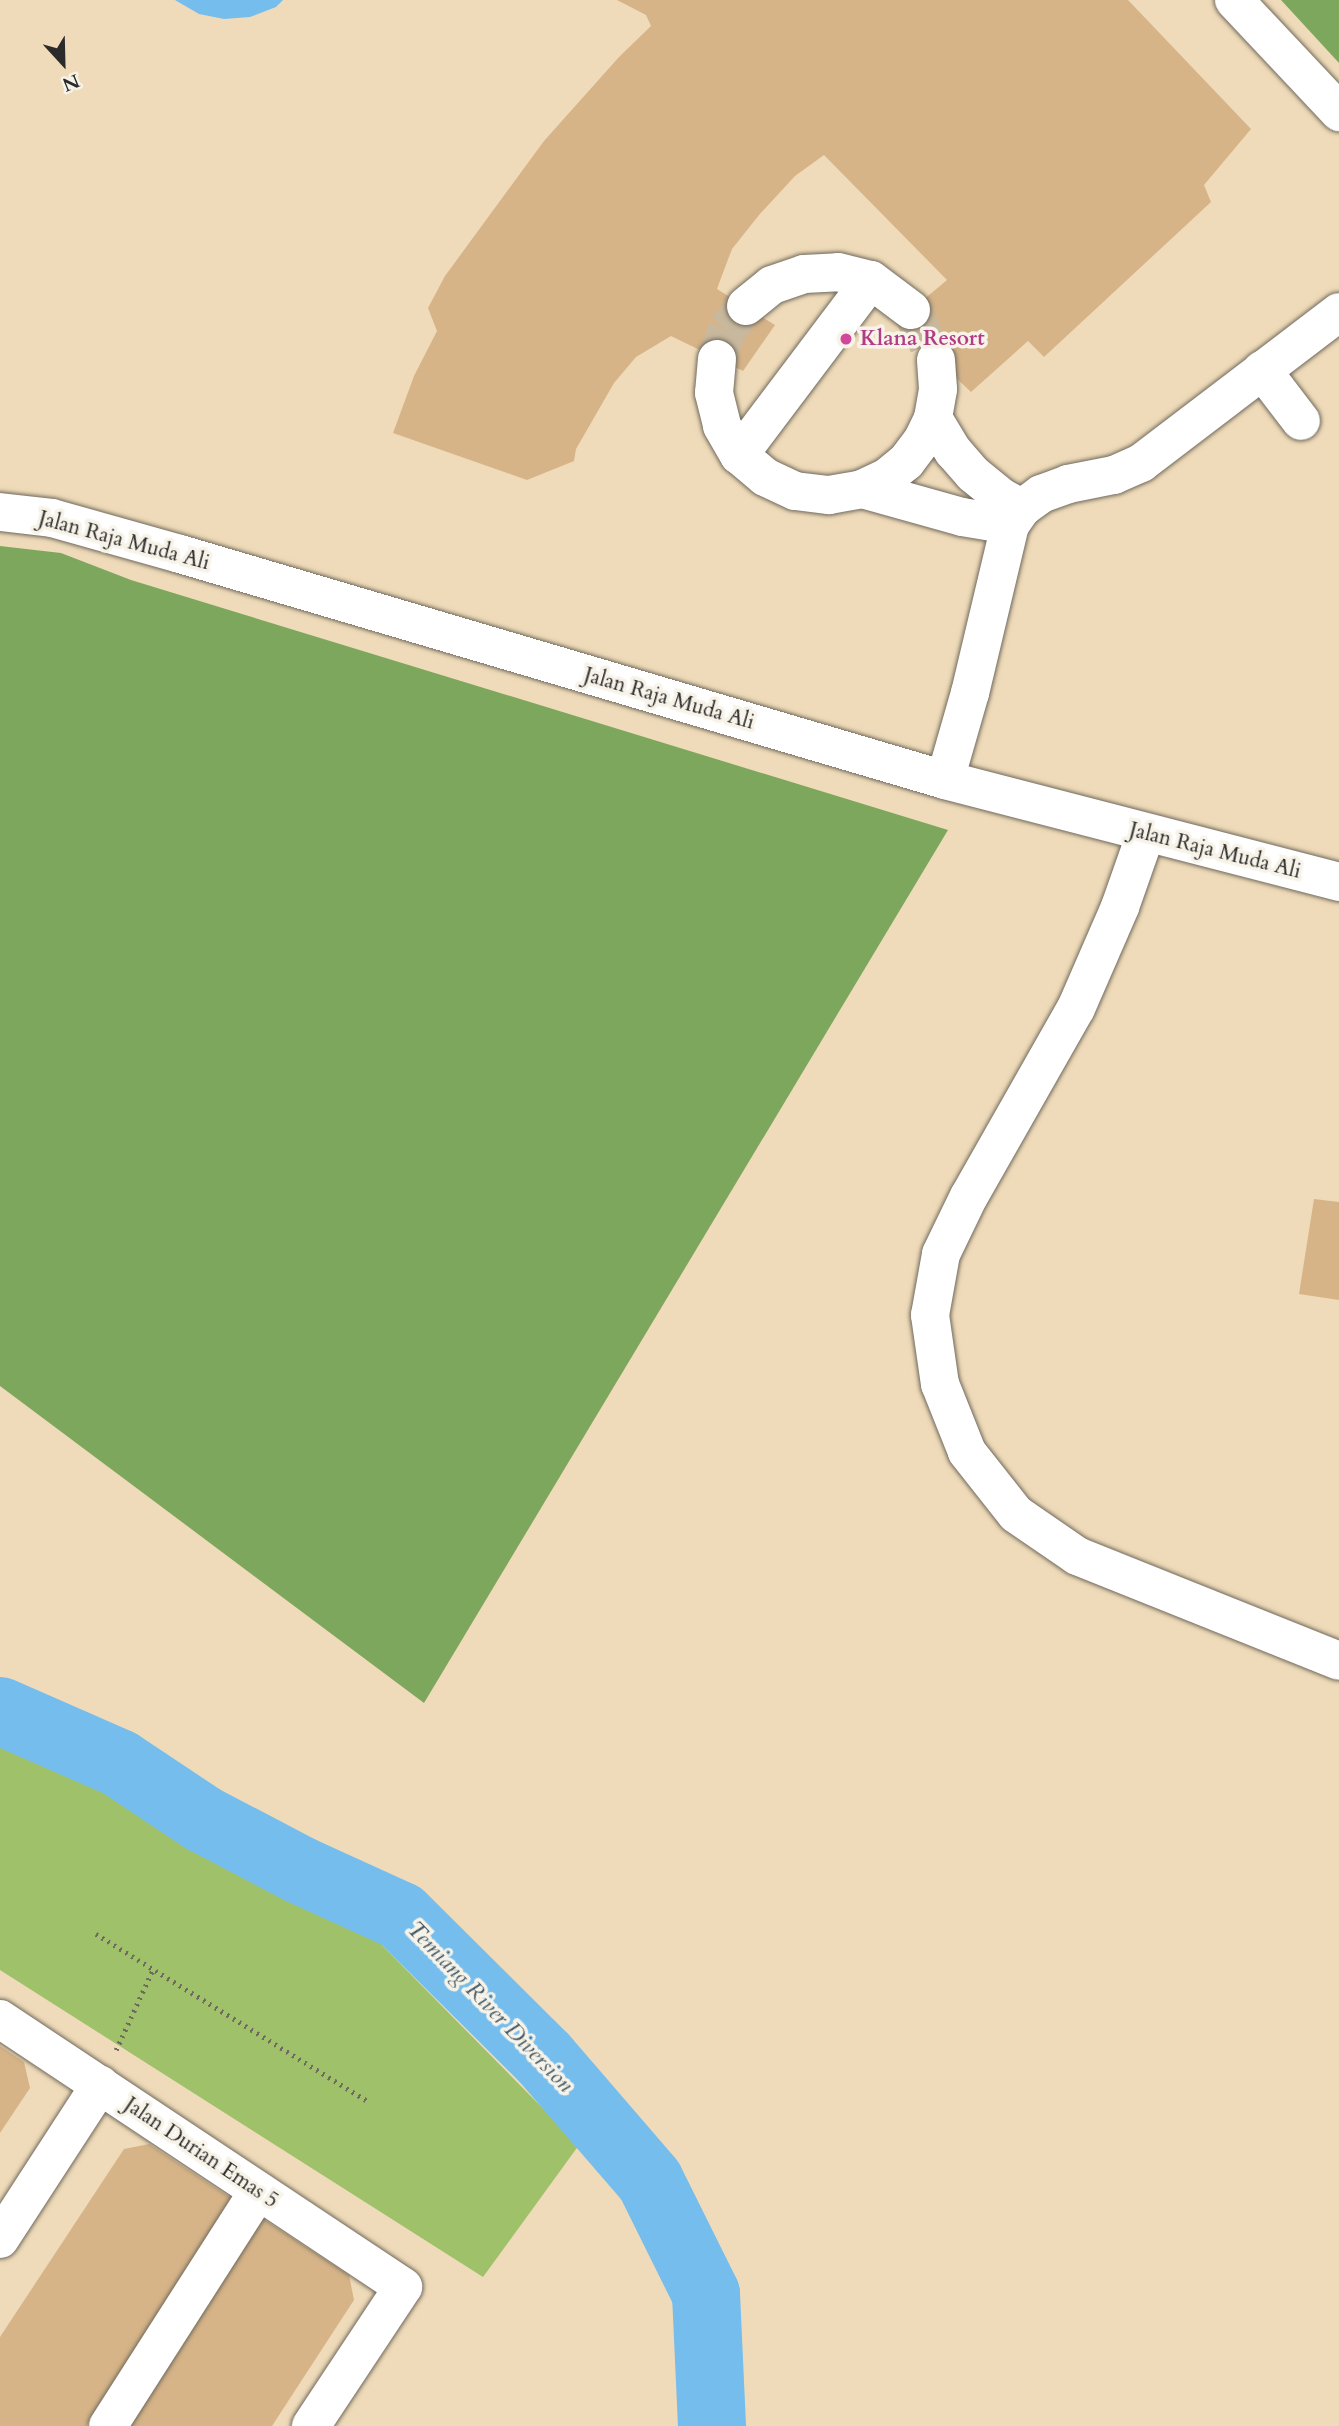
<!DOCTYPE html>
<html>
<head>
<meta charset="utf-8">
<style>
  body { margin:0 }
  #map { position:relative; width:1339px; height:2426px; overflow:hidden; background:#efdbb9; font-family:Cardo,serif }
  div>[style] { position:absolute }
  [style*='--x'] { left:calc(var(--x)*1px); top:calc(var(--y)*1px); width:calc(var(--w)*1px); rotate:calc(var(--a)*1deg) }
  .green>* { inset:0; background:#9ec16a }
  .forest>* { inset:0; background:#7ea75e }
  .water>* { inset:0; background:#75bded }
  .river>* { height:68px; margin:-34px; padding:0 34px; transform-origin:34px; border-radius:34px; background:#75bded }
  .building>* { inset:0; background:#d6b488 }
  .minor-tunnel>* { height:38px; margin-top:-19px; transform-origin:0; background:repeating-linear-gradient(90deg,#c8b89d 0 38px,transparent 0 57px) }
  .path>* { height:4.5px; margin-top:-2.25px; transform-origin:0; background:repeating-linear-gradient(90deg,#70695d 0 2px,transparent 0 7px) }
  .roads { filter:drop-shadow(0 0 2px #70695d) drop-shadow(0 0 2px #70695d) }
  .minor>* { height:38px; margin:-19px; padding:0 19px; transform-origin:19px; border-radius:19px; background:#fff }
  .dots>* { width:19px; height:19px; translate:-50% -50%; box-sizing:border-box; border:4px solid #f7f3e8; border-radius:50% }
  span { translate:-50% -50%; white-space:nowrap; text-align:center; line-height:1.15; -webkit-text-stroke:7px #f7f3e8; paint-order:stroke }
  .hotel-label { font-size:21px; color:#b23c85; font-weight:700 }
  .left { translate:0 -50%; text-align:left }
  .street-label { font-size:21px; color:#2b2b2b }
  .water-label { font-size:23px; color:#415765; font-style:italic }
  .north { position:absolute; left:28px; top:28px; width:70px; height:70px; -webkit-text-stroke:5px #f7f3e8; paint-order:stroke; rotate:158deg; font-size:19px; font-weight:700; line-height:28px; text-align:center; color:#2b2b2b }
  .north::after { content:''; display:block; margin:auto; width:24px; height:32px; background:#2b2b2b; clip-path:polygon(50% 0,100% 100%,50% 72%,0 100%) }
</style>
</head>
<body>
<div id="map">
  <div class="green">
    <i style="clip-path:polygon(0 1742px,102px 1779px,214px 1855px,363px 1926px,579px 2145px,483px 2277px,0 1970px)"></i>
  </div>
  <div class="forest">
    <i style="clip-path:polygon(1281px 0,1339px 0,1339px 63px)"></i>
    <i style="clip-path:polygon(0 546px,61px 553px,131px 580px,948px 830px,424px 1703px,0 1386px)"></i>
  </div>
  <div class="water">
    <i style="clip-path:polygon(175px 0,283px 0,276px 7px,250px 17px,224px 19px,199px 14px)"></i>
  </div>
  <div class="river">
    <i style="--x:0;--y:1711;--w:130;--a:23.6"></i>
    <i style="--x:119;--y:1763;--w:101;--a:33.7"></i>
    <i style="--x:203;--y:1819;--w:110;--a:27.7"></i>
    <i style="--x:300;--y:1870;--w:111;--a:24.5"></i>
    <i style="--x:401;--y:1916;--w:202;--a:44.8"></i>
    <i style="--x:544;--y:2058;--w:162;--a:49.2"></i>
    <i style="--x:650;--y:2181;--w:126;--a:63.6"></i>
    <i style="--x:706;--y:2294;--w:132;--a:87.4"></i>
  </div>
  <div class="building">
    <i style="clip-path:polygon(617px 0,1128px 0,1251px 129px,1204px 185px,1211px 202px,1044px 357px,1028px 341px,971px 392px,897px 322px,947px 280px,824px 155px,795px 176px,759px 215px,732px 249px,721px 278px,717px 289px,775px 325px,743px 371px,671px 336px,636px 357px,614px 383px,576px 449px,574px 461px,527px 480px,393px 433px,414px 376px,437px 331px,428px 308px,445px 276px,544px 141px,619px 57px,651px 26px,646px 15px)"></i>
    <i style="clip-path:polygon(1314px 1199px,1339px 1202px,1339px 1300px,1299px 1294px)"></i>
    <i style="clip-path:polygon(0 2046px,24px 2062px,30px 2088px,0 2133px)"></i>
    <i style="clip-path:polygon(149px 2144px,234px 2200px,86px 2426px,0 2426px,0 2337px,124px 2149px)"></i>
    <i style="clip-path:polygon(263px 2219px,349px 2275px,354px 2300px,298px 2386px,272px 2426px,128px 2426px)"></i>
  </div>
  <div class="minor-tunnel">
    <i style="--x:911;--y:310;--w:56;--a:63.4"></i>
    <i style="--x:717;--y:359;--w:31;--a:-71"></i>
    <i style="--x:727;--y:330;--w:31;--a:-52"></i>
  </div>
  <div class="path">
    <i style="--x:96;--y:1934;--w:321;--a:31.6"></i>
    <i style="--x:116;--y:2050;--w:89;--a:-65.4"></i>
  </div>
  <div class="roads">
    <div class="minor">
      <i style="--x:1234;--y:0;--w:154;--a:46.8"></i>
      <i style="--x:746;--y:306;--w:33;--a:-39"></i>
      <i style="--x:772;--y:285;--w:34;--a:-19"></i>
      <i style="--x:804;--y:274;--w:34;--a:-3"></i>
      <i style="--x:838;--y:272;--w:34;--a:14"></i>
      <i style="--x:871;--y:280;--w:50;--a:36.9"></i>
      <i style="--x:717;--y:359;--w:34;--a:95"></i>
      <i style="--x:714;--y:393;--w:34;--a:76"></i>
      <i style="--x:722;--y:426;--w:34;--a:60"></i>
      <i style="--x:739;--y:455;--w:34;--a:40"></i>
      <i style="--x:765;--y:477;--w:33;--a:25"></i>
      <i style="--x:795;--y:491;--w:34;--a:7"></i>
      <i style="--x:829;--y:495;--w:34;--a:-10"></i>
      <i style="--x:862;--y:489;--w:26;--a:-25"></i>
      <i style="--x:886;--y:478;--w:26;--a:-39"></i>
      <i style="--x:906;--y:462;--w:26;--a:-53"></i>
      <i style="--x:922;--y:441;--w:25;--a:-64"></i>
      <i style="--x:933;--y:418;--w:29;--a:-80"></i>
      <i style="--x:938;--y:389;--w:29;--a:-94"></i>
      <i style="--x:1262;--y:370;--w:64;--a:52.6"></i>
      <i style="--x:933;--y:418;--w:39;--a:59"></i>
      <i style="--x:953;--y:451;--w:30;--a:49"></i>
      <i style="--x:973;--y:474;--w:36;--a:39"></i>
      <i style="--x:1001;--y:497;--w:24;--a:28"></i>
      <i style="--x:739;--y:455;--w:219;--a:-53"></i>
      <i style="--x:862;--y:489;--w:104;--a:15.6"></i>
      <i style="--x:962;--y:517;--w:49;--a:9.5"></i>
      <i style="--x:0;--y:512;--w:52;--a:6.6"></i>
      <i style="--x:52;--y:518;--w:133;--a:15.7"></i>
      <i style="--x:180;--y:554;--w:798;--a:16.46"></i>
      <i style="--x:945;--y:780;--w:407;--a:14.5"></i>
      <i style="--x:945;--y:780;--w:91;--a:-74"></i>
      <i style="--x:970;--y:693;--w:173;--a:-76.6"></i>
      <i style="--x:1010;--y:525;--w:21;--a:-55"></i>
      <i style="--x:1022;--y:508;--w:24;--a:-36"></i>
      <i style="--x:1041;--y:494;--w:29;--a:-20"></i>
      <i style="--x:1068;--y:484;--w:47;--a:-11.1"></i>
      <i style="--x:1114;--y:475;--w:30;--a:-24"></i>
      <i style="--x:1141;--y:463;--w:249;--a:-37.3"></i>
      <i style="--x:1146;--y:833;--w:78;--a:109.4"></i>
      <i style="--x:1120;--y:907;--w:110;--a:113.5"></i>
      <i style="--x:1076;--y:1008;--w:216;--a:119.6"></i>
      <i style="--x:969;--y:1196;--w:64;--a:115.8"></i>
      <i style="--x:941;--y:1254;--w:62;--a:100.2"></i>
      <i style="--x:930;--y:1315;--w:70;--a:81.8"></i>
      <i style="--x:940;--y:1384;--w:73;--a:68.3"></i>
      <i style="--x:967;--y:1452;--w:79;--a:51.7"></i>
      <i style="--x:1016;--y:1514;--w:74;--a:34.5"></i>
      <i style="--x:1077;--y:1556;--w:282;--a:21.8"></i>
      <i style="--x:0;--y:2019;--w:484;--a:33.6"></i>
      <i style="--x:403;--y:2287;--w:167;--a:123.5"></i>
      <i style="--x:0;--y:2239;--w:184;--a:-57"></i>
      <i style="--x:108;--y:2426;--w:279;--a:-57.4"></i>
    </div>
  </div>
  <div class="dots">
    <i style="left:846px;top:339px;background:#d1479c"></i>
  </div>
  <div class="hotel-label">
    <span class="left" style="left:860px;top:339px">Klana Resort</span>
  </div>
  <div class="street-label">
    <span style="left:124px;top:541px;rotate:15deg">Jalan Raja Muda Ali</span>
    <span style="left:669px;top:699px;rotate:16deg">Jalan Raja Muda Ali</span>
    <span style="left:1215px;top:851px;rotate:14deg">Jalan Raja Muda Ali</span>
    <span style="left:201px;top:2153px;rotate:34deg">Jalan Durian Emas 5</span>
  </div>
  <div class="water-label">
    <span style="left:490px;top:2007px;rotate:46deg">Temiang River Diversion</span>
  </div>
  <div class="north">N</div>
</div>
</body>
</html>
